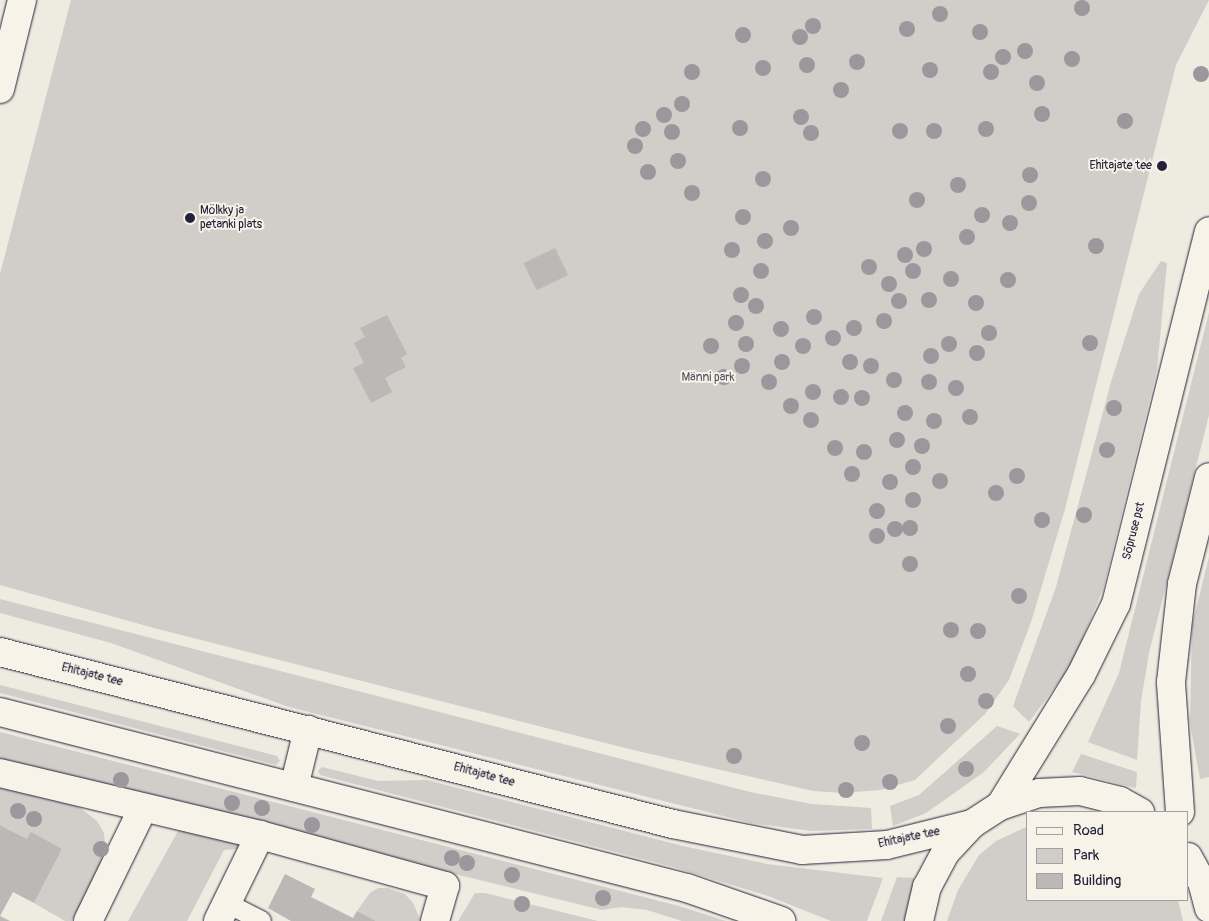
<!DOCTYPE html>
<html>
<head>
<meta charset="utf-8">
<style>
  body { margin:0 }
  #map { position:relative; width:1209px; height:921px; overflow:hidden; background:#eeebe1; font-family:Pangolin,sans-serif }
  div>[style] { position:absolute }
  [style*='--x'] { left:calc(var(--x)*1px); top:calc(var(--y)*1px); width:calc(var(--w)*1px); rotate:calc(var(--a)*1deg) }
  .green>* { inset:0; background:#d1cdc9 }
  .building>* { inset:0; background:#bbb8b7; transform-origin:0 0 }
  .roads { filter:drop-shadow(0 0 1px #22223b) drop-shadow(0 0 1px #22223b) }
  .service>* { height:19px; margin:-9.5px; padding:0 9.5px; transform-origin:9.5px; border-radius:9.5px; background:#f7f3e8 }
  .minor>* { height:28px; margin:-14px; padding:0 14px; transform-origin:14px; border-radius:14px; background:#f7f3e8 }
  .secondary>* { height:28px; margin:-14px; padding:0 14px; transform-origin:14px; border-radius:14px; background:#f7f3e8 }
  .trees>* { width:16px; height:16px; margin:-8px; border-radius:50%; background:#9b989d }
  .dots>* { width:14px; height:14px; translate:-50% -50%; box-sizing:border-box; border:2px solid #f7f3e8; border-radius:50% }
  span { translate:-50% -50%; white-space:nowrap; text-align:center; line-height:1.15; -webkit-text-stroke:4px #f7f3e8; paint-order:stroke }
  .poi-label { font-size:12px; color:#22223b }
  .right { translate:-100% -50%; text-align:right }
  .left { translate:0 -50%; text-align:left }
  .park-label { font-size:12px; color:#575566 }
  .street-label { font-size:12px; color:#22223b }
  .legend { position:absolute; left:1026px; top:811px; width:162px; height:90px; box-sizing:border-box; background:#f7f3e8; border:1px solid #a29fa3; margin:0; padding:6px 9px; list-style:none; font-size:15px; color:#22223b }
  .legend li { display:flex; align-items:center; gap:10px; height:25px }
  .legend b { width:25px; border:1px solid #a29fa3 }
</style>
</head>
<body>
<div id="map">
  <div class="green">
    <i style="clip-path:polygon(71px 0,1209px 0,1176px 65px,1065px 509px,1031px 622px,1009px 680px,985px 714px,915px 780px,880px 790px,842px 793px,813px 791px,629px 749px,154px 628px,0 585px,0 274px)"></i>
    <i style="clip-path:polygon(1161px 261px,1167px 263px,1157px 370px,1103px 589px,1072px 664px,1029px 722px,1013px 706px,1056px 587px,1111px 382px,1139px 294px)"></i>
    <i style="clip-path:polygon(1209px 312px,1209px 415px,1149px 653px,1141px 701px,1137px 760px,1088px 742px,1119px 673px)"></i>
    <i style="clip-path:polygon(1209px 557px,1209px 777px,1200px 779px,1190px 724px,1192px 625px)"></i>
    <i style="clip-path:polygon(0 599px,750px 792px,812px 804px,871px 808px,872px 829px,811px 831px,751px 823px,289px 707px,111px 643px,0 613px)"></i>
    <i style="clip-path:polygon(0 685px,277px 756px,280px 761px,276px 765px,0 693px)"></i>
    <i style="clip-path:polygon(997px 726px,1020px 734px,984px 772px,926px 813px,893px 826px,890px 806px,919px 795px)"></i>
    <i style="clip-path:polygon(0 732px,679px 906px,726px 921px,682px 921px,647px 910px,621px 907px,602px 910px,0 762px)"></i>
    <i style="clip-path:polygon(1081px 754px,1137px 772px,1136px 788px,1072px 772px)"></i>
    <i style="clip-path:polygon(322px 767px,378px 781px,427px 780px,683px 846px,767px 864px,883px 878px,867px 921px,831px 921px,768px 896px,673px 867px,320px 775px,318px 771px)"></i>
    <i style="clip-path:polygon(0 787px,79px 807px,97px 821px,104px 833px,106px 855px,72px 921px,65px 921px,34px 903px,62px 849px,31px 833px,27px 839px,0 825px)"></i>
    <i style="clip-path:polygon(182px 824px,242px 840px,237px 849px,224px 850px,187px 921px,128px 921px)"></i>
    <i style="clip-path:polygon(1028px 826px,1028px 900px,1178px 900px,1183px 921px,947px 921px,958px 890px,979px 855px,996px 841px)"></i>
    <i style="clip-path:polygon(897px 877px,914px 878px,906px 921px,881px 921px)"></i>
    <i style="clip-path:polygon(378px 888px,388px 888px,405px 894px,413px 903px,421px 921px,376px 921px,357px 911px,370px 893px)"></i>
    <i style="clip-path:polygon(475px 893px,485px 893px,598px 921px,458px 921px)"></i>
  </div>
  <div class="building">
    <i style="left:555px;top:248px;width:30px;height:35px;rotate:64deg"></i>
    <i style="clip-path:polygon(387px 315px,407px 354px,401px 358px,406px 367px,385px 378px,392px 392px,371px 403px,353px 368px,364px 363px,354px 343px,365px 337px,360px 328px)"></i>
    <i style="clip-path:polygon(0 825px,27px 839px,31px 832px,62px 849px,34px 903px,13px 892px,0 916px,10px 921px,0 921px)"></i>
    <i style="clip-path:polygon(285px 874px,315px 889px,311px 897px,353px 918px,357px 911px,376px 921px,291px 921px,268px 908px)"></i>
  </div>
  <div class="roads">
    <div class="service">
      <i style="--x:227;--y:903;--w:38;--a:27"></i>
    </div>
    <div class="minor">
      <i style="--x:0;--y:773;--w:267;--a:13.4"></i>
      <i style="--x:260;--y:835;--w:192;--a:15.4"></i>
      <i style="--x:445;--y:886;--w:36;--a:106"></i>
      <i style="--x:88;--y:921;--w:126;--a:-64"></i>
      <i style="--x:218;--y:921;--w:96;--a:-64"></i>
    </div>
    <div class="secondary">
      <i style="--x:0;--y:89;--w:92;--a:-76.1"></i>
      <i style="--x:0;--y:652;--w:695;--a:14.34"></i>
      <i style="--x:673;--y:824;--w:132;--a:11.4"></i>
      <i style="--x:802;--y:850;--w:85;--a:-3.4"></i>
      <i style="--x:887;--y:845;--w:88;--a:-13.9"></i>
      <i style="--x:0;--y:712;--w:709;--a:14.37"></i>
      <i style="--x:687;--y:888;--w:100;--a:19.3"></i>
      <i style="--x:294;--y:787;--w:59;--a:-76.2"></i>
      <i style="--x:1000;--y:806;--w:154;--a:-58.3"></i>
      <i style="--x:1081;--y:675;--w:79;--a:-63.8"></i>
      <i style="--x:1116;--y:604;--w:384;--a:-76"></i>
      <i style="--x:1180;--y:812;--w:130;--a:-94"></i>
      <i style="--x:1171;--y:682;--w:99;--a:-83.6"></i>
      <i style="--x:1182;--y:584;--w:110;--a:-75.8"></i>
      <i style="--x:1188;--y:857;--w:29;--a:61"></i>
      <i style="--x:1202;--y:882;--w:27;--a:75"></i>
      <i style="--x:919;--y:921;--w:35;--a:-77"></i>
      <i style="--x:927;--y:887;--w:38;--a:-62"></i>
      <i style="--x:945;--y:853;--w:40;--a:-47"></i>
      <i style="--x:972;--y:824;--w:33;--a:-33"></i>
      <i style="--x:1000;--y:806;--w:41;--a:-18.4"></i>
      <i style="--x:1039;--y:793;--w:41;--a:-2.8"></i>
      <i style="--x:1080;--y:791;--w:41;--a:14"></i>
      <i style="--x:1120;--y:801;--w:23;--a:29"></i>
    </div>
  </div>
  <div class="trees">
    <i style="left:1082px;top:8px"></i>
    <i style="left:940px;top:14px"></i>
    <i style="left:813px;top:26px"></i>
    <i style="left:907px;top:29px"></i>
    <i style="left:980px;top:32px"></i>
    <i style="left:743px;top:35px"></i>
    <i style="left:800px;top:37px"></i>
    <i style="left:1025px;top:51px"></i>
    <i style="left:1003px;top:57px"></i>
    <i style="left:1072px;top:59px"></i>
    <i style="left:857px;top:62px"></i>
    <i style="left:807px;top:65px"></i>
    <i style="left:763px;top:68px"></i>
    <i style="left:930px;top:70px"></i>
    <i style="left:692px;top:72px"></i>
    <i style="left:991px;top:72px"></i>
    <i style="left:1201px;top:74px"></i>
    <i style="left:1037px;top:83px"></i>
    <i style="left:841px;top:90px"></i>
    <i style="left:682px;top:104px"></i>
    <i style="left:1042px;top:114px"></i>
    <i style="left:664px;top:115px"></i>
    <i style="left:801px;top:117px"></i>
    <i style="left:1125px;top:121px"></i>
    <i style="left:740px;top:128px"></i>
    <i style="left:643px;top:129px"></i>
    <i style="left:986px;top:129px"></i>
    <i style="left:900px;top:131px"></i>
    <i style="left:934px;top:131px"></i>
    <i style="left:672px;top:132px"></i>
    <i style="left:811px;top:133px"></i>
    <i style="left:635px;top:146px"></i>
    <i style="left:678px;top:161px"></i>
    <i style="left:648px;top:172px"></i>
    <i style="left:1030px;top:175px"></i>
    <i style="left:763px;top:179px"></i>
    <i style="left:958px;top:185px"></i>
    <i style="left:692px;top:193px"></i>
    <i style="left:917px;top:200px"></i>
    <i style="left:1029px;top:203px"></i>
    <i style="left:982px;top:215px"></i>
    <i style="left:743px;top:217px"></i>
    <i style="left:1010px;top:223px"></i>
    <i style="left:791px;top:228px"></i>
    <i style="left:967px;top:237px"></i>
    <i style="left:765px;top:241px"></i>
    <i style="left:1096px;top:246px"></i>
    <i style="left:924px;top:249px"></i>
    <i style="left:732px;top:250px"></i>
    <i style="left:905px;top:255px"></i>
    <i style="left:869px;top:267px"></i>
    <i style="left:761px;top:271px"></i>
    <i style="left:913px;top:271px"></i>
    <i style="left:951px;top:279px"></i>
    <i style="left:1008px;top:280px"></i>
    <i style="left:889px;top:284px"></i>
    <i style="left:741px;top:295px"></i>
    <i style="left:929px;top:300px"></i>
    <i style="left:899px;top:301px"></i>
    <i style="left:976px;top:303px"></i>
    <i style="left:756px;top:306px"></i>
    <i style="left:814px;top:317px"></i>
    <i style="left:884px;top:321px"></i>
    <i style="left:736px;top:323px"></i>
    <i style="left:854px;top:328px"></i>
    <i style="left:781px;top:329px"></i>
    <i style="left:989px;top:333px"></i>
    <i style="left:833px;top:338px"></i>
    <i style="left:1090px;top:343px"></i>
    <i style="left:746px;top:344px"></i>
    <i style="left:949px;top:344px"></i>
    <i style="left:711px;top:346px"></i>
    <i style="left:803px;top:346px"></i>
    <i style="left:977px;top:353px"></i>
    <i style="left:931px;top:356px"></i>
    <i style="left:782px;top:362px"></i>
    <i style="left:850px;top:362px"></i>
    <i style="left:742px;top:366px"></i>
    <i style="left:871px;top:366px"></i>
    <i style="left:724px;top:377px"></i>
    <i style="left:894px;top:380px"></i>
    <i style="left:769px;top:382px"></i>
    <i style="left:929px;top:382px"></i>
    <i style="left:956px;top:388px"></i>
    <i style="left:813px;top:392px"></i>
    <i style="left:841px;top:397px"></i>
    <i style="left:862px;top:398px"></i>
    <i style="left:791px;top:406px"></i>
    <i style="left:1114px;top:408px"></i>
    <i style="left:905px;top:413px"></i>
    <i style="left:970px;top:417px"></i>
    <i style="left:811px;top:420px"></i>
    <i style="left:934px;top:421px"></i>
    <i style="left:897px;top:440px"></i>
    <i style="left:922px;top:446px"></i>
    <i style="left:835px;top:448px"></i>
    <i style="left:1107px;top:450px"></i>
    <i style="left:864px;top:452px"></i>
    <i style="left:913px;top:467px"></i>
    <i style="left:852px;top:474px"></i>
    <i style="left:1017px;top:476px"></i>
    <i style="left:940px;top:481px"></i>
    <i style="left:890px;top:482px"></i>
    <i style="left:996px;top:493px"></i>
    <i style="left:913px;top:500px"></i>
    <i style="left:877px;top:511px"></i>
    <i style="left:1084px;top:515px"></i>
    <i style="left:1042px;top:520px"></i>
    <i style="left:910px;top:528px"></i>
    <i style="left:895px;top:529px"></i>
    <i style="left:877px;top:536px"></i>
    <i style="left:910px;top:564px"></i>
    <i style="left:1019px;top:596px"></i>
    <i style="left:951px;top:630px"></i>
    <i style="left:978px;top:631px"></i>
    <i style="left:968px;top:674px"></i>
    <i style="left:986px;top:701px"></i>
    <i style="left:948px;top:726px"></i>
    <i style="left:862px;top:743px"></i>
    <i style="left:734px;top:756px"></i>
    <i style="left:966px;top:769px"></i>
    <i style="left:121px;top:780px"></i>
    <i style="left:890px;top:782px"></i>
    <i style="left:846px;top:790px"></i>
    <i style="left:232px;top:803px"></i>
    <i style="left:262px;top:808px"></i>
    <i style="left:18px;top:811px"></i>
    <i style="left:34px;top:819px"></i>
    <i style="left:312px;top:825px"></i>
    <i style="left:101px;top:849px"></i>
    <i style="left:452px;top:858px"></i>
    <i style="left:467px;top:863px"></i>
    <i style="left:512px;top:875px"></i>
    <i style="left:603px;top:898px"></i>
    <i style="left:522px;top:904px"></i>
  </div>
  <div class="dots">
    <i style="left:1162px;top:166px;background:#22223b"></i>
    <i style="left:190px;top:218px;background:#22223b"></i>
  </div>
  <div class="poi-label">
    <span class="right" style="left:1152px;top:166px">Ehitajate tee</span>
    <span class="left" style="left:200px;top:218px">Mölkky ja<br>petanki plats</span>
  </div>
  <div class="park-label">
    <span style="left:708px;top:378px">Männi park</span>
  </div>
  <div class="street-label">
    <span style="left:1134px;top:531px;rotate:-76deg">Sõpruse pst</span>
    <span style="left:92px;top:675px;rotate:14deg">Ehitajate tee</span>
    <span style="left:484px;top:775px;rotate:15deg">Ehitajate tee</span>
    <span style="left:909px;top:838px;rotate:-12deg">Ehitajate tee</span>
  </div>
  <ul class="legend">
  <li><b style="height:6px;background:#f7f3e8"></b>Road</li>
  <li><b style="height:14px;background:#d1cdc9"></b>Park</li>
  <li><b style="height:14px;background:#bbb8b7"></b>Building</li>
  </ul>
</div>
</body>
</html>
